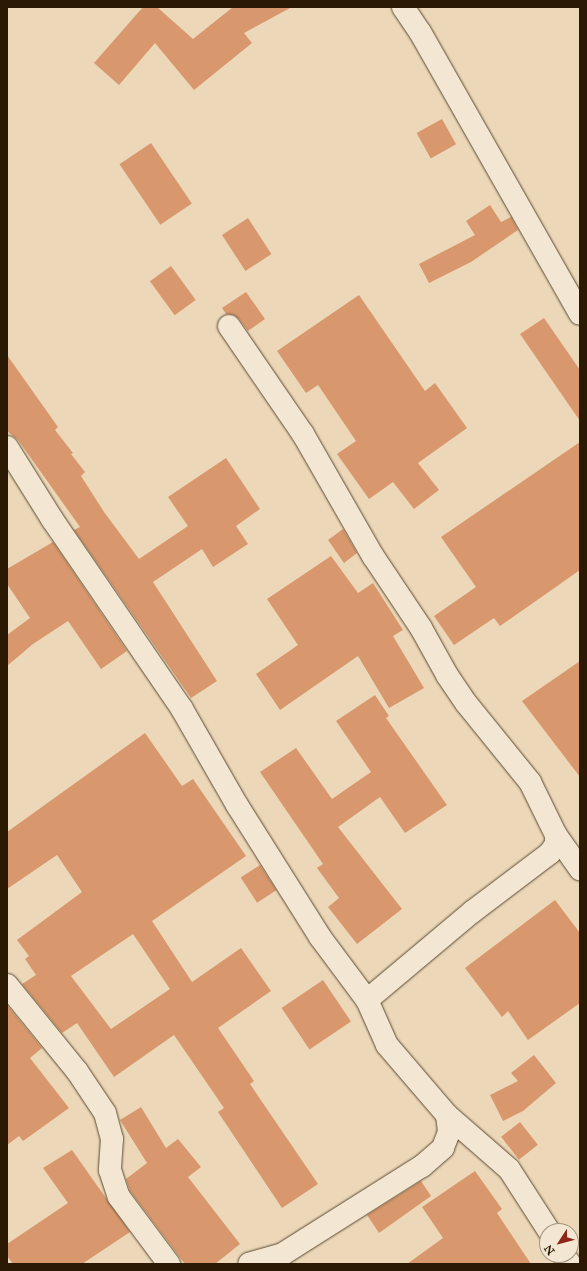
<!DOCTYPE html>
<html>
<head>
<meta charset="utf-8">
<style>
  body { margin:0 }
  #map { position:relative; width:587px; height:1271px; overflow:hidden; background:#ecd8b9; font-family:"IM FELL Great Primer",serif }
  div>[style] { position:absolute }
  [style*='--x'] { left:calc(var(--x)*1px); top:calc(var(--y)*1px); width:calc(var(--w)*1px); rotate:calc(var(--a)*1deg) }
  .building>* { inset:0; background:#d8976c; transform-origin:0 0 }
  .roads { filter:drop-shadow(0 0 1px #5b4930) drop-shadow(0 0 1px #5b4930) }
  .minor>* { height:22px; margin:-11px; padding:0 11px; transform-origin:11px; border-radius:11px; background:#f3e6d2 }
  span { translate:-50% -50%; white-space:nowrap; text-align:center; line-height:1.15; -webkit-text-stroke:4px #f3e6d2; paint-order:stroke }
  .frame { position:absolute; inset:0; border:8px solid #2b1903; pointer-events:none }
  .north { position:absolute; left:539px; top:1223px; width:40px; height:40px; box-sizing:border-box; background:#f3e6d2; border:1px solid #a3947f; border-radius:50%; rotate:234deg; font-size:11px; font-weight:700; line-height:16px; text-align:center; color:#2b1903 }
  .north::after { content:''; display:block; margin:auto; width:14px; height:18px; background:#8f2418; clip-path:polygon(50% 0,100% 100%,50% 72%,0 100%) }
</style>
</head>
<body>
<div id="map">
  <div class="building">
    <i style="clip-path:polygon(143px 7px,157px 7px,193px 39px,233px 7px,292px 7px,244px 33px,252px 43px,194px 90px,155px 43px,119px 85px,94px 63px)"></i>
    <i style="left:442px;top:119px;width:29px;height:29px;rotate:61deg"></i>
    <i style="left:151px;top:143px;width:73px;height:38px;rotate:56deg"></i>
    <i style="clip-path:polygon(490px 205px,501px 222px,511px 217px,518px 230px,471px 262px,429px 283px,419px 264px,475px 235px,466px 221px)"></i>
    <i style="left:248px;top:218px;width:43px;height:31px;rotate:57deg"></i>
    <i style="left:171px;top:266px;width:42px;height:26px;rotate:54deg"></i>
    <i style="clip-path:polygon(246px 292px,265px 319px,248px 331px,239px 319px,234px 315px,226px 314px,222px 308px)"></i>
    <i style="clip-path:polygon(359px 295px,425px 391px,435px 383px,467px 428px,418px 463px,439px 490px,414px 509px,393px 482px,369px 499px,337px 454px,356px 441px,318px 385px,306px 393px,277px 351px)"></i>
    <i style="clip-path:polygon(544px 318px,580px 370px,580px 421px,520px 334px)"></i>
    <i style="clip-path:polygon(7px 355px,58px 427px,55px 430px,73px 453px,71px 454px,85px 472px,81px 476px,104px 512px,139px 559px,188px 526px,168px 497px,226px 458px,260px 509px,236px 526px,248px 544px,213px 567px,202px 549px,153px 582px,217px 681px,191px 698px,74px 530px,80px 527px,18px 440px,7px 431px)"></i>
    <i style="clip-path:polygon(580px 442px,580px 570px,500px 626px,494px 618px,454px 645px,434px 616px,476px 587px,441px 537px)"></i>
    <i style="clip-path:polygon(343px 529px,357px 553px,344px 563px,328px 540px)"></i>
    <i style="clip-path:polygon(53px 542px,127px 651px,101px 669px,68px 621px,33px 644px,7px 666px,7px 635px,30px 618px,7px 584px,7px 569px)"></i>
    <i style="clip-path:polygon(331px 556px,358px 593px,373px 583px,403px 630px,393px 636px,424px 688px,389px 708px,358px 656px,280px 710px,256px 674px,298px 645px,267px 599px)"></i>
    <i style="clip-path:polygon(580px 661px,580px 777px,522px 701px)"></i>
    <i style="clip-path:polygon(375px 695px,389px 716px,386px 718px,447px 805px,405px 833px,380px 797px,338px 827px,402px 909px,357px 944px,328px 907px,339px 898px,317px 868px,323px 864px,260px 772px,296px 748px,332px 799px,371px 772px,336px 721px)"></i>
    <i style="clip-path:polygon(evenodd,145px 733px,182px 786px,193px 779px,246px 856px,152px 921px,192px 982px,241px 948px,271px 991px,218px 1028px,254px 1081px,250px 1084px,318px 1184px,282px 1208px,218px 1112px,224px 1108px,174px 1035px,114px 1077px,77px 1023px,62px 1033px,22px 984px,36px 975px,25px 959px,29px 956px,17px 940px,82px 892px,57px 855px,7px 889px,7px 832px,145px 733px,133px 934px,170px 989px,111px 1029px,71px 976px,133px 934px)"></i>
    <i style="left:260px;top:865px;width:30px;height:23px;rotate:57deg"></i>
    <i style="clip-path:polygon(555px 900px,580px 933px,580px 1003px,528px 1040px,508px 1011px,502px 1017px,465px 968px)"></i>
    <i style="left:323px;top:980px;width:50px;height:50px;rotate:56deg"></i>
    <i style="clip-path:polygon(7px 1005px,42px 1048px,30px 1058px,69px 1108px,23px 1141px,19px 1136px,7px 1145px)"></i>
    <i style="clip-path:polygon(534px 1055px,556px 1083px,523px 1111px,503px 1121px,490px 1095px,518px 1081px,511px 1073px)"></i>
    <i style="clip-path:polygon(141px 1107px,166px 1148px,178px 1139px,201px 1167px,188px 1177px,240px 1244px,215px 1264px,185px 1264px,130px 1191px,126px 1179px,147px 1163px,120px 1120px)"></i>
    <i style="left:520px;top:1122px;width:29px;height:24px;rotate:52deg"></i>
    <i style="clip-path:polygon(72px 1150px,130px 1232px,82px 1264px,13px 1264px,7px 1256px,7px 1244px,68px 1203px,43px 1168px)"></i>
    <i style="clip-path:polygon(475px 1171px,502px 1209px,497px 1213px,531px 1264px,407px 1264px,443px 1238px,422px 1207px)"></i>
    <i style="clip-path:polygon(421px 1181px,431px 1196px,379px 1233px,367px 1215px)"></i>
  </div>
  <div class="roads">
    <div class="minor">
      <i style="--x:403;--y:7;--w:30;--a:56"></i>
      <i style="--x:420;--y:32;--w:324;--a:60.4"></i>
      <i style="--x:229;--y:326;--w:131;--a:55.6"></i>
      <i style="--x:303;--y:434;--w:141;--a:60.2"></i>
      <i style="--x:373;--y:556;--w:87;--a:56.3"></i>
      <i style="--x:421;--y:628;--w:54;--a:61"></i>
      <i style="--x:447;--y:675;--w:34;--a:56"></i>
      <i style="--x:466;--y:703;--w:102;--a:51"></i>
      <i style="--x:530;--y:782;--w:59;--a:63.9"></i>
      <i style="--x:556;--y:835;--w:9;--a:90"></i>
      <i style="--x:556;--y:844;--w:11;--a:124"></i>
      <i style="--x:550;--y:853;--w:98;--a:142.9"></i>
      <i style="--x:472;--y:912;--w:137;--a:140"></i>
      <i style="--x:7;--y:447;--w:85;--a:58"></i>
      <i style="--x:52;--y:519;--w:230;--a:55.6"></i>
      <i style="--x:182;--y:709;--w:111;--a:60.2"></i>
      <i style="--x:237;--y:805;--w:156;--a:57.8"></i>
      <i style="--x:320;--y:937;--w:79;--a:53.3"></i>
      <i style="--x:367;--y:1000;--w:49;--a:66"></i>
      <i style="--x:387;--y:1045;--w:92;--a:49.4"></i>
      <i style="--x:447;--y:1115;--w:17;--a:83"></i>
      <i style="--x:449;--y:1132;--w:17;--a:111"></i>
      <i style="--x:443;--y:1148;--w:28;--a:139"></i>
      <i style="--x:422;--y:1166;--w:165;--a:147.7"></i>
      <i style="--x:283;--y:1254;--w:35;--a:164"></i>
      <i style="--x:556;--y:835;--w:42;--a:54.8"></i>
      <i style="--x:7;--y:985;--w:111;--a:50.9"></i>
      <i style="--x:77;--y:1071;--w:50;--a:56.3"></i>
      <i style="--x:105;--y:1113;--w:27;--a:75"></i>
      <i style="--x:112;--y:1139;--w:31;--a:94"></i>
      <i style="--x:110;--y:1170;--w:28;--a:72"></i>
      <i style="--x:119;--y:1197;--w:84;--a:53.3"></i>
      <i style="--x:447;--y:1115;--w:82;--a:41.1"></i>
      <i style="--x:509;--y:1169;--w:74;--a:57.2"></i>
      <i style="--x:564;--y:1255;--w:11;--a:56"></i>
    </div>
  </div>
  <div class="frame"></div>
  <div class="north">N</div>
</div>
</body>
</html>
